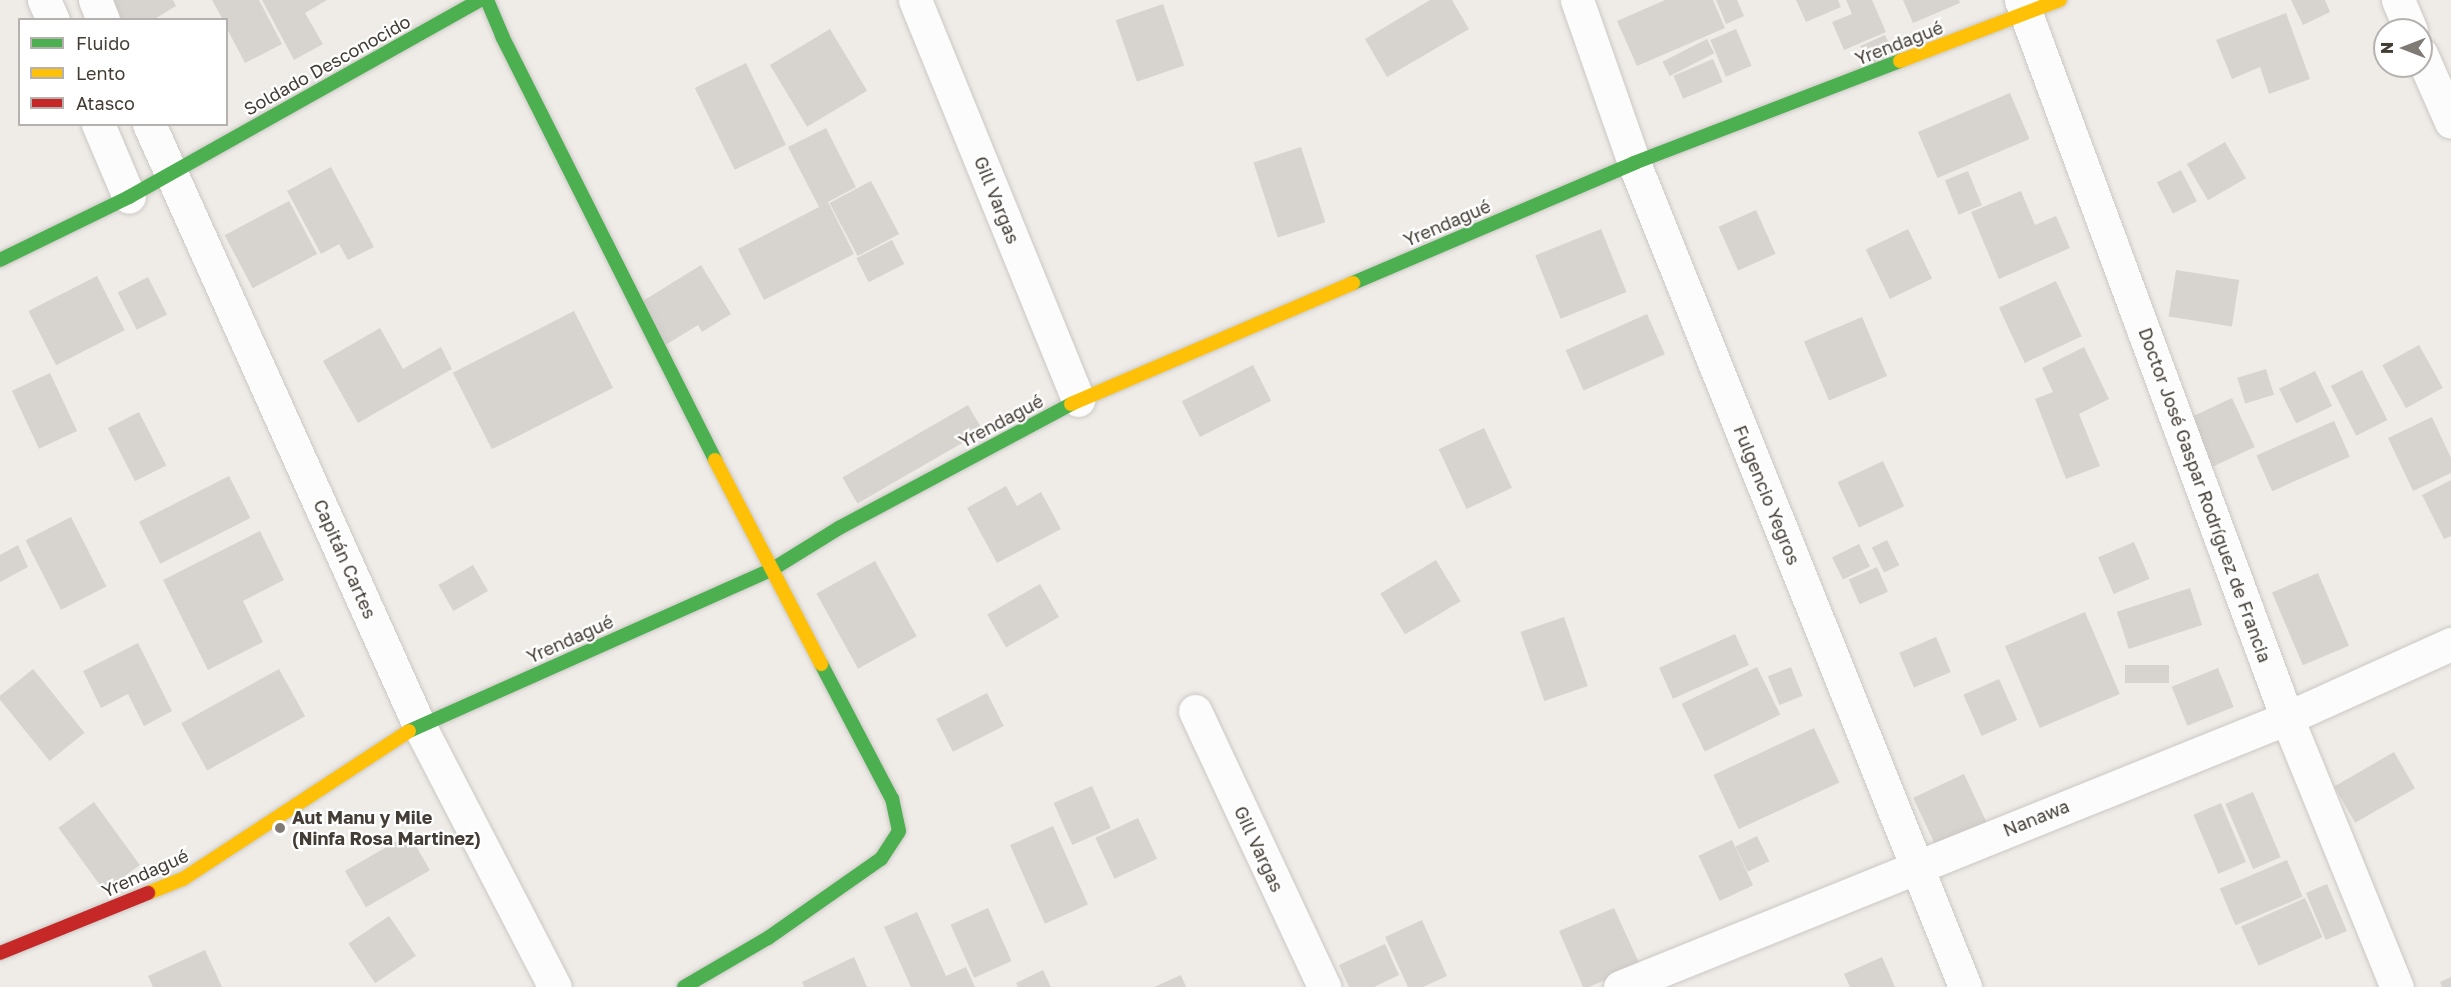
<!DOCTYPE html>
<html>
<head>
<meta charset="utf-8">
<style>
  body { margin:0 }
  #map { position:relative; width:2451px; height:987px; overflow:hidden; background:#efece8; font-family:"Golos Text",sans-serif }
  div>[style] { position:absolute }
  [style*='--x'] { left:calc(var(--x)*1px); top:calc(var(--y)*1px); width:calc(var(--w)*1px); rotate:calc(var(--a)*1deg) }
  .building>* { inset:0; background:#d7d3cf; transform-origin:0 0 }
  .roads { filter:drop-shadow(0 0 2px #cbc8c4) drop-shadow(0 0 2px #cbc8c4) }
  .street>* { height:33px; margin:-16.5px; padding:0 16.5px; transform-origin:16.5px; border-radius:16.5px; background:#fdfcfc }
  .fast>* { height:14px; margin:-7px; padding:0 7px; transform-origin:7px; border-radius:7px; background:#4caf50 }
  .slow>* { height:14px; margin:-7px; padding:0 7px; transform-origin:7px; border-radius:7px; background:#ffc107 }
  .jam>* { height:14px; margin:-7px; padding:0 7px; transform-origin:7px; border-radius:7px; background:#c62828 }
  .dots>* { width:16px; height:16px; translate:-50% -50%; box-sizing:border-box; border:3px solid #fff; border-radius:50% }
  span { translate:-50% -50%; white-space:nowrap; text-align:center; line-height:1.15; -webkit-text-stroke:4.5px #fff; paint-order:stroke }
  .street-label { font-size:18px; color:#443d35 }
  .poi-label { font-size:18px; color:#443d35; font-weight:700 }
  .left { translate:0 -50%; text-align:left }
  .legend { position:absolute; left:18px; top:18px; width:210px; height:108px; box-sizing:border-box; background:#fff; border:2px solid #b4b1ae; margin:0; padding:8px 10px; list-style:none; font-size:18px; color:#443d35 }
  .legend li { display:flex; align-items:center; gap:12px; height:30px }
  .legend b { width:30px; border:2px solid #b4b1ae }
  .north { position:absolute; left:2373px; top:18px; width:60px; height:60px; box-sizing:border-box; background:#fff; border:2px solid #b4b1ae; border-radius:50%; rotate:270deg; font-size:16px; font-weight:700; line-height:24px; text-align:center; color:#443d35 }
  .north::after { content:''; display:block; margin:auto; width:21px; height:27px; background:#807a74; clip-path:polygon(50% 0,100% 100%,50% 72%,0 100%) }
</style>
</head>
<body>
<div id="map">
  <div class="building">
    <i style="clip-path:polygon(105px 0,173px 0,176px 6px,153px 20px,116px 20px)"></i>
    <i style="clip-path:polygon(212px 0,259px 0,282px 44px,245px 63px,226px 27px,226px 20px,223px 20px)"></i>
    <i style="clip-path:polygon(262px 0,327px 0,305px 13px,323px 44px,294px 60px)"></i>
    <i style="clip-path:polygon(1430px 0,1452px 0,1469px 29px,1387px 77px,1365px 39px)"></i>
    <i style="clip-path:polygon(1665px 0,1713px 0,1725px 28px,1637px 66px,1617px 21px)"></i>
    <i style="clip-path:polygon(1716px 0,1737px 0,1744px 16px,1726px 24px)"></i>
    <i style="clip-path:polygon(1796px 0,1838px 0,1841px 7px,1806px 22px)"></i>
    <i style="clip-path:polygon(1846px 0,1872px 0,1886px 32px,1844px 50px,1832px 22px,1852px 14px)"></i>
    <i style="clip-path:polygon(1903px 0,1959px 0,1960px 3px,1913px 23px)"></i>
    <i style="clip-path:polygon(2291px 0,2325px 0,2330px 12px,2303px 25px)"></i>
    <i style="left:1163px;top:4px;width:65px;height:50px;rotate:71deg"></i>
    <i style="clip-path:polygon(2286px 13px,2310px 79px,2269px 94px,2260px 67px,2232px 79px,2216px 40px)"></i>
    <i style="left:830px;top:29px;width:72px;height:70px;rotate:59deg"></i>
    <i style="left:1736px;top:29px;width:40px;height:28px;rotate:67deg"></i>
    <i style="left:1885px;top:35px;width:22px;height:27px;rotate:66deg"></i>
    <i style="left:1707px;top:39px;width:16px;height:50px;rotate:63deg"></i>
    <i style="left:1713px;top:59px;width:25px;height:43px;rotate:67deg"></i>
    <i style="left:746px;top:63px;width:91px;height:57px;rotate:64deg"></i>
    <i style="left:2010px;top:93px;width:50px;height:100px;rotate:67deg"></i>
    <i style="clip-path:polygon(826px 128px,856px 187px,828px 202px,854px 254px,764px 300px,738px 249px,819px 207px,788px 147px)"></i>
    <i style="left:2225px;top:142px;width:42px;height:44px;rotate:60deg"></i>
    <i style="left:1301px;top:147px;width:79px;height:50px;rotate:72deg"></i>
    <i style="clip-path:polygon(331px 167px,374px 247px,348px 260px,339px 244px,321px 254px,287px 191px)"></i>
    <i style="left:2181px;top:170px;width:35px;height:27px;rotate:63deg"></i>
    <i style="left:1968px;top:171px;width:37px;height:25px;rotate:68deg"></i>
    <i style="left:871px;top:181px;width:60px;height:47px;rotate:62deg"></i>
    <i style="clip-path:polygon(2021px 191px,2035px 225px,2056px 216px,2070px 248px,1999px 279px,1971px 212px)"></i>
    <i style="left:289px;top:201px;width:60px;height:73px;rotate:62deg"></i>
    <i style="left:1756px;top:210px;width:48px;height:41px;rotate:66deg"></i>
    <i style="left:1601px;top:229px;width:68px;height:71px;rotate:68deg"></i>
    <i style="left:1908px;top:229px;width:55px;height:47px;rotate:64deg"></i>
    <i style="left:892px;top:240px;width:27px;height:40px;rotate:63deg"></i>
    <i style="clip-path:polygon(701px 265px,731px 314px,702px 332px,698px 325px,664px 346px,638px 304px)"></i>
    <i style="left:2176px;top:270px;width:64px;height:47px;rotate:9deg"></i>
    <i style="left:97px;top:276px;width:61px;height:77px;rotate:63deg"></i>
    <i style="left:148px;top:277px;width:42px;height:34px;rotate:63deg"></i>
    <i style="left:2056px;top:281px;width:61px;height:63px;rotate:65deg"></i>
    <i style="left:574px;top:311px;width:86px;height:136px;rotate:63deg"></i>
    <i style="left:1647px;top:314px;width:44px;height:89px;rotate:66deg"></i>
    <i style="left:1862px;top:317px;width:64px;height:63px;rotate:67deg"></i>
    <i style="clip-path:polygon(380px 328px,403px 369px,441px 347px,452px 369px,358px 423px,323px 361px)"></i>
    <i style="left:2419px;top:345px;width:49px;height:42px;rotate:61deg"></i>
    <i style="clip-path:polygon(2084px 347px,2109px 399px,2079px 414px,2100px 466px,2066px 479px,2035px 399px,2053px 392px,2042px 368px)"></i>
    <i style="left:1253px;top:365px;width:40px;height:80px;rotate:63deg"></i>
    <i style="left:2266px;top:369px;width:27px;height:30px;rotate:73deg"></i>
    <i style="left:2362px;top:370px;width:56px;height:35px;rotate:63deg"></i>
    <i style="left:2315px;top:371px;width:39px;height:40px;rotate:64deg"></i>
    <i style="left:50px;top:373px;width:64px;height:42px;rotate:65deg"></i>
    <i style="left:2232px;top:398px;width:54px;height:49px;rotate:65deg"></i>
    <i style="left:968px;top:405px;width:30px;height:145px;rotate:60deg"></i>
    <i style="left:139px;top:412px;width:60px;height:35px;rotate:63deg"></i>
    <i style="clip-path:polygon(2432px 417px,2451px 458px,2451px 473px,2413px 491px,2388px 438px)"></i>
    <i style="left:2334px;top:421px;width:39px;height:85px;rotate:66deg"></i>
    <i style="left:1484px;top:428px;width:66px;height:50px;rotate:65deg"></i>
    <i style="left:1883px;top:461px;width:50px;height:50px;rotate:65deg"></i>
    <i style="left:229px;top:476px;width:47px;height:101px;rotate:63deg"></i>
    <i style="clip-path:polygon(2451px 480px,2451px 536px,2444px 539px,2422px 495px)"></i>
    <i style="clip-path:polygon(1006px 486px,1017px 506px,1041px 492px,1061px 529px,997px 563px,967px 508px)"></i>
    <i style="left:71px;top:517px;width:78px;height:51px;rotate:63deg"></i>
    <i style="clip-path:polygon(260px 531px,284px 580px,243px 601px,263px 642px,208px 670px,163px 580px)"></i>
    <i style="left:1887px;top:540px;width:28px;height:17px;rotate:64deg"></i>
    <i style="left:2134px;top:542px;width:40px;height:39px;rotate:67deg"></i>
    <i style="left:1859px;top:544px;width:25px;height:30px;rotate:64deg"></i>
    <i style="clip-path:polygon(18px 545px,28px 567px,0 582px,0 555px)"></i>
    <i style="left:1436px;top:560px;width:48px;height:65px;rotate:59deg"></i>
    <i style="left:875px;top:561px;width:86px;height:67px;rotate:61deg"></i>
    <i style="left:473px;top:565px;width:30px;height:40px;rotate:60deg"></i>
    <i style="left:1877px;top:567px;width:27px;height:31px;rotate:66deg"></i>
    <i style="left:2318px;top:573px;width:79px;height:50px;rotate:67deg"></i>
    <i style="left:1040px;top:584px;width:38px;height:61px;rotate:60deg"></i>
    <i style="left:2190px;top:588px;width:39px;height:77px;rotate:72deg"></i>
    <i style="left:2085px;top:612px;width:89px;height:87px;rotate:67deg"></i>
    <i style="left:1564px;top:617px;width:73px;height:46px;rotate:71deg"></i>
    <i style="left:1735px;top:634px;width:34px;height:83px;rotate:66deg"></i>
    <i style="left:1936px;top:637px;width:38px;height:40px;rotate:67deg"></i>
    <i style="clip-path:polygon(138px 643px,172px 711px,144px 726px,128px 694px,101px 708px,83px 671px)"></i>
    <i style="left:2125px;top:665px;width:44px;height:18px"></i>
    <i style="left:1757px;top:667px;width:53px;height:84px;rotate:64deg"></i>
    <i style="left:1791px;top:667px;width:31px;height:25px;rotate:68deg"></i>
    <i style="left:2218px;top:668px;width:42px;height:50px;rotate:68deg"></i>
    <i style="left:33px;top:669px;width:82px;height:45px;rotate:51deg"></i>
    <i style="left:279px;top:669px;width:54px;height:112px;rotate:61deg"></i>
    <i style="left:1999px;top:679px;width:45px;height:39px;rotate:66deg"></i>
    <i style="left:987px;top:693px;width:37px;height:57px;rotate:63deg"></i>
    <i style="left:1814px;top:728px;width:60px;height:111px;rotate:65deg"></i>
    <i style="left:2394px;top:752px;width:42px;height:69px;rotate:60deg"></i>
    <i style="left:1964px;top:774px;width:53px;height:56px;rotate:65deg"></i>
    <i style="left:1092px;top:786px;width:46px;height:42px;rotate:66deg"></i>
    <i style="left:2253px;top:792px;width:71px;height:30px;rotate:67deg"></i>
    <i style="left:94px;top:802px;width:78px;height:44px;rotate:54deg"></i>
    <i style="left:2221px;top:803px;width:64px;height:30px;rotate:67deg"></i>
    <i style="left:1138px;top:818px;width:45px;height:47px;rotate:65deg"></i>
    <i style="left:1053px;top:826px;width:86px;height:47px;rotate:66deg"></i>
    <i style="left:409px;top:834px;width:42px;height:74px;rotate:60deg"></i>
    <i style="left:1757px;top:836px;width:28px;height:24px;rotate:64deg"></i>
    <i style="left:1732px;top:840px;width:50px;height:37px;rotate:65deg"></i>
    <i style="left:2287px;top:860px;width:40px;height:73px;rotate:67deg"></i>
    <i style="left:2327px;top:884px;width:51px;height:23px;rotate:67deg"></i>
    <i style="left:2305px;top:898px;width:43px;height:70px;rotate:66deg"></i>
    <i style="left:988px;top:908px;width:58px;height:41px;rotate:66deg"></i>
    <i style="clip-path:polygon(1614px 908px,1640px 965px,1589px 987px,1583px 987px,1559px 931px)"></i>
    <i style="clip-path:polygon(917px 912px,946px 976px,966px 967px,975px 987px,911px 987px,884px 927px)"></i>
    <i style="left:389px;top:916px;width:48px;height:49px;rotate:56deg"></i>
    <i style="clip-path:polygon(1422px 920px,1447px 976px,1423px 987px,1408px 987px,1385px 937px)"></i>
    <i style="clip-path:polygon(1385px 944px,1399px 975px,1374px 987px,1349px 987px,1339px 965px)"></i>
    <i style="clip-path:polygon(205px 950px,222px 987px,153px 987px,148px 976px)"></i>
    <i style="clip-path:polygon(854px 957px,867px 987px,804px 987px,802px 982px)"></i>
    <i style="clip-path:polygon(1882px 957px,1895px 987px,1850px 987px,1844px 974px)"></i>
    <i style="clip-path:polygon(1043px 970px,1051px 987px,1018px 987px,1016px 983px)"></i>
    <i style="clip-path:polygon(1181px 975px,1186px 987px,1154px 987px)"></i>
    <i style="clip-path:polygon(2451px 977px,2451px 987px,2442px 987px,2440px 982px)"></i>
  </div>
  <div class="roads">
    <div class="street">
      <i style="--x:44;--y:0;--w:22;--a:66"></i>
      <i style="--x:95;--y:0;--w:22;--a:68"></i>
      <i style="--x:915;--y:0;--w:432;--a:67.8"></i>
      <i style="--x:1577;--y:0;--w:173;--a:70.7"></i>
      <i style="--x:1634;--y:163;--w:888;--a:68.11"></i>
      <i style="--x:2021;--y:0;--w:766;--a:69.67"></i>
      <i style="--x:2287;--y:718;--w:291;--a:67.8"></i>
      <i style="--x:2398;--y:0;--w:33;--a:67"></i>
      <i style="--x:2421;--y:54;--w:74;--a:66.2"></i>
      <i style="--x:98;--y:124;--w:79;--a:67"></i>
      <i style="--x:149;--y:124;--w:659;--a:65.81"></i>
      <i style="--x:419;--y:725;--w:295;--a:62.6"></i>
      <i style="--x:1195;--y:711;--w:305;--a:64.9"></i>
      <i style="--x:1620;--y:987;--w:719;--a:-21.96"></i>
      <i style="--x:2287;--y:718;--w:180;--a:-24.3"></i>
    </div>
    <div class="fast">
      <i style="--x:487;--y:0;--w:39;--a:67"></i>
      <i style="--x:502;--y:36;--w:474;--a:63.3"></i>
      <i style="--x:0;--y:260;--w:144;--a:-26"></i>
      <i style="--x:129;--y:197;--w:403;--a:-29.3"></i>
      <i style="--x:1353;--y:283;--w:306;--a:-23.1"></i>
      <i style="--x:1634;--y:163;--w:285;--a:-21"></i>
      <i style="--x:409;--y:731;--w:396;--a:-24"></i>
      <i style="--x:771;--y:570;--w:80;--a:-31.7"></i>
      <i style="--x:839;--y:528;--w:263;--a:-28.1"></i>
      <i style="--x:684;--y:987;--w:97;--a:-30.3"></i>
      <i style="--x:768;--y:938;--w:138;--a:-35"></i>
      <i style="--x:881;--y:859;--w:33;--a:-57"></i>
      <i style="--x:899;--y:831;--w:33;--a:-102"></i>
      <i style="--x:892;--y:799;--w:153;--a:-117.7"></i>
    </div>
    <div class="slow">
      <i style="--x:1900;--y:61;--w:171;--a:-20.9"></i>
      <i style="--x:1071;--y:404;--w:307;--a:-23.2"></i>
      <i style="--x:715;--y:460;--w:230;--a:62.5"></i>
      <i style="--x:148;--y:893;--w:38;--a:-22"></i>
      <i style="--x:183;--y:879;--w:270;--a:-33.2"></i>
    </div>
    <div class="jam">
      <i style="--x:0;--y:953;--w:160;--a:-22.1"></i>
    </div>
  </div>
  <div class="dots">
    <i style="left:280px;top:828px;background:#807a74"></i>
  </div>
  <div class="street-label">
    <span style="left:1899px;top:43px;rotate:-21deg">Yrendagué</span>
    <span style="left:327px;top:65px;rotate:-29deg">Soldado Desconocido</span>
    <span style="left:997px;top:200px;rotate:68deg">Gill Vargas</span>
    <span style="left:1447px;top:223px;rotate:-23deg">Yrendagué</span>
    <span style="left:1001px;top:421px;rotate:-28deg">Yrendagué</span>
    <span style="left:1767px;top:495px;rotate:68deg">Fulgencio Yegros</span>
    <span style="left:2205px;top:495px;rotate:70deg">Doctor José Gaspar Rodríguez de Francia</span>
    <span style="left:345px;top:559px;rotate:66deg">Capitán Cartes</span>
    <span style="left:570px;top:639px;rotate:-24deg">Yrendagué</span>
    <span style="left:2036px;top:818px;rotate:-22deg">Nanawa</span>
    <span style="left:1259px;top:849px;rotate:65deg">Gill Vargas</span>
    <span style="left:145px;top:873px;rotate:-24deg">Yrendagué</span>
  </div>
  <div class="poi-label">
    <span class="left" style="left:292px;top:828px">Aut Manu y Mile<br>(Ninfa Rosa Martinez)</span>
  </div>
  <ul class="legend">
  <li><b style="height:8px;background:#4caf50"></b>Fluido</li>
  <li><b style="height:8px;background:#ffc107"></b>Lento</li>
  <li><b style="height:8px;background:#c62828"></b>Atasco</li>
  </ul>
  <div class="north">N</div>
</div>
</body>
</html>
